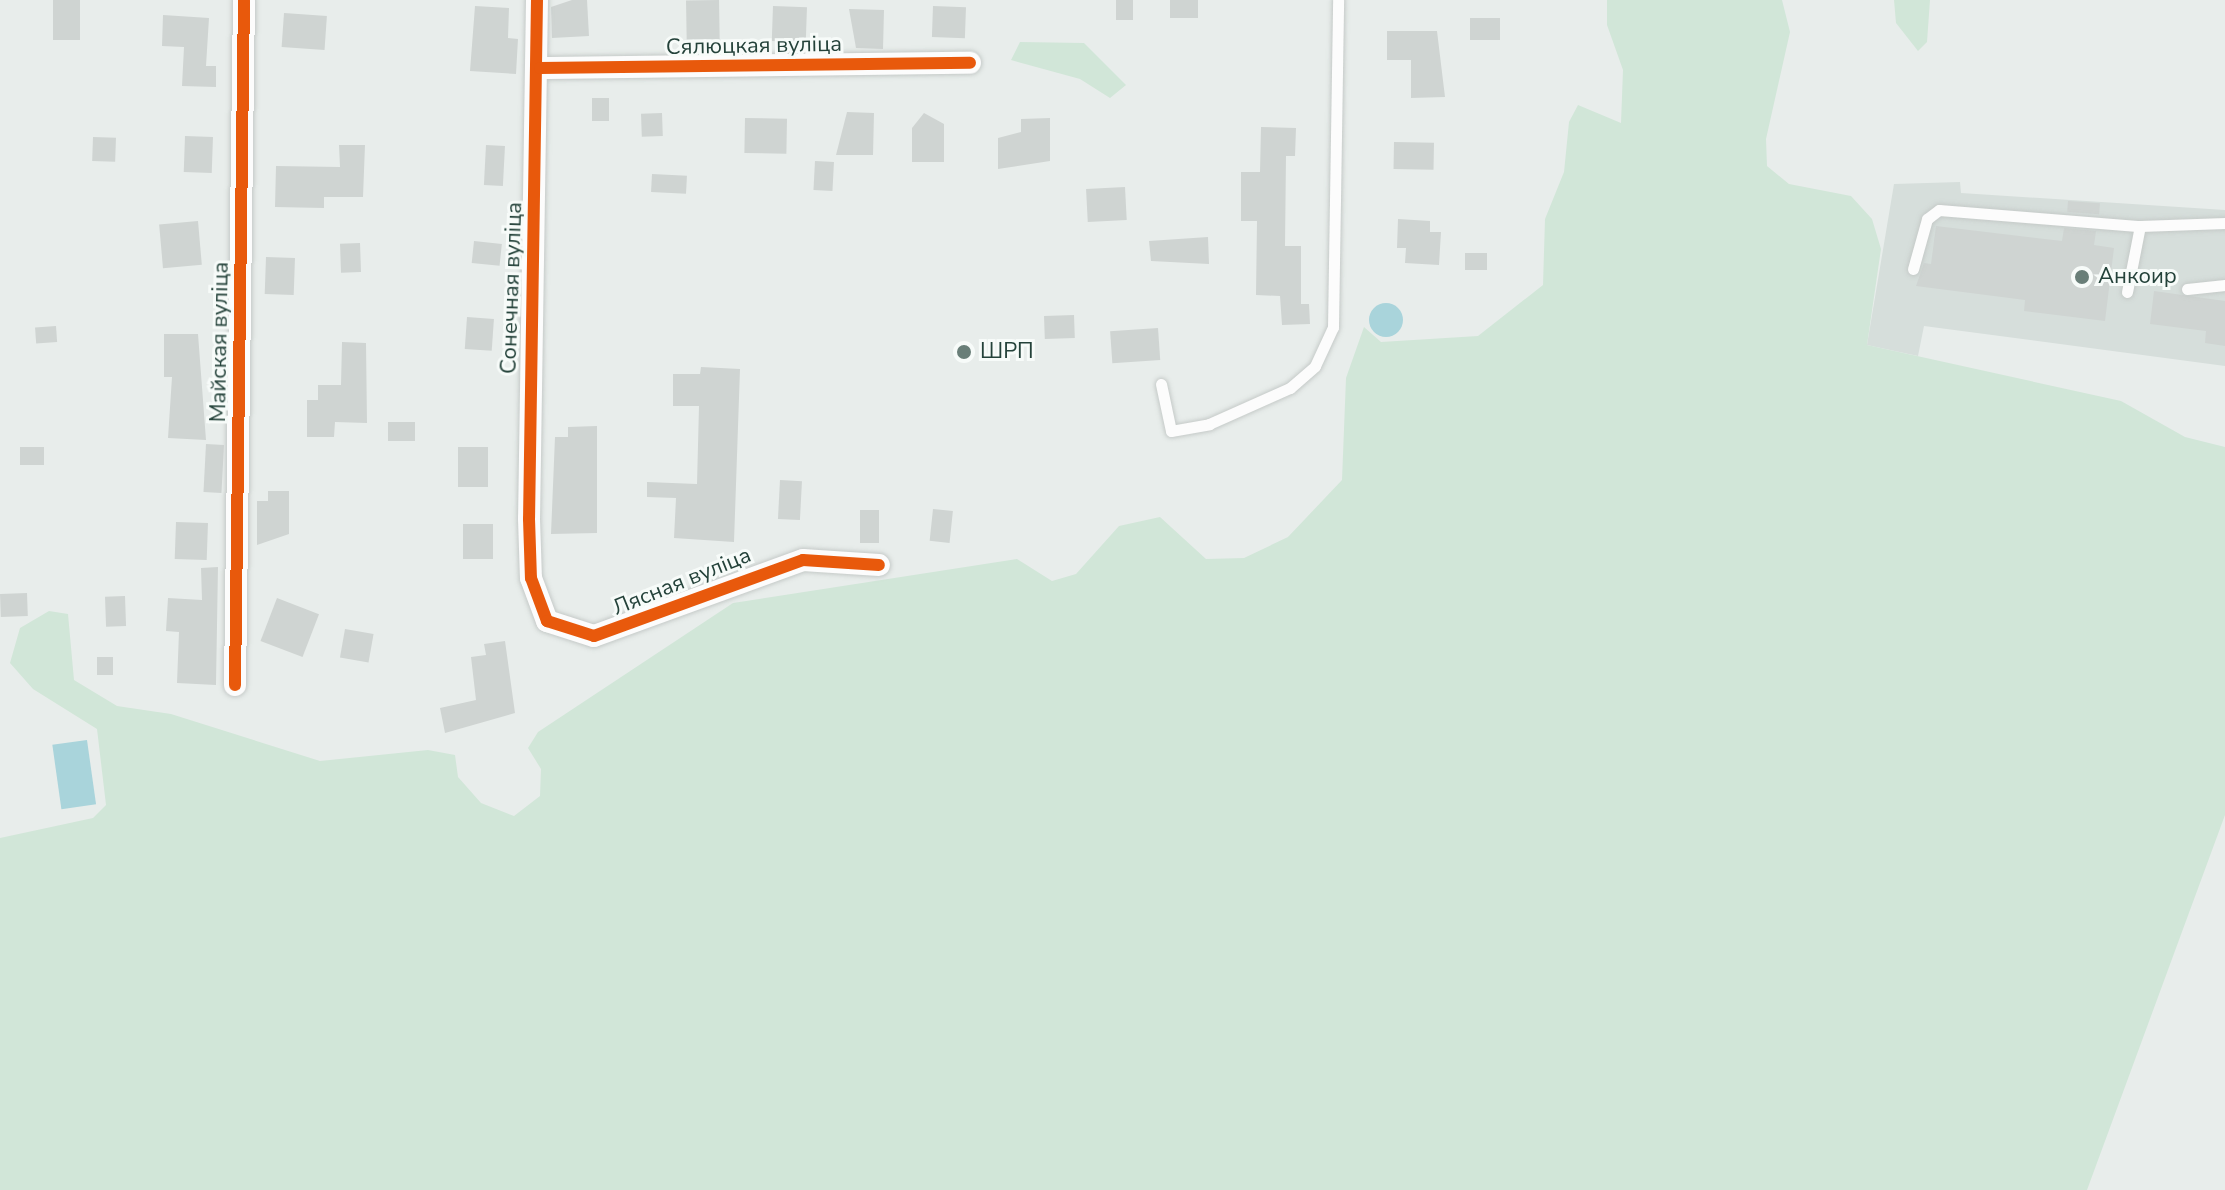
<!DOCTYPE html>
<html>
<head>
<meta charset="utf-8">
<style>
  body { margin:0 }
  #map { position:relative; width:2225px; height:1190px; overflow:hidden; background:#e8edeb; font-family:"Nunito Sans",sans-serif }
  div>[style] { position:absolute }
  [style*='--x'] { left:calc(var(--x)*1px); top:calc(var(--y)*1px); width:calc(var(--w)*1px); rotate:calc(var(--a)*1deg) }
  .built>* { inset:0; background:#d6dedb }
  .green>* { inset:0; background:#d1e6d8 }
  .water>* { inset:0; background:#a9d4db; transform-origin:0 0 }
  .round { border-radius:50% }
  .building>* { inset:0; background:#cfd4d2; transform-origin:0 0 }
  .roads { filter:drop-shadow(0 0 2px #c5cac8) drop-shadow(0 0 2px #c5cac8) }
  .service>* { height:11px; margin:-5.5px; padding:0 5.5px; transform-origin:5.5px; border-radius:5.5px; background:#fcfcfc }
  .minor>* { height:22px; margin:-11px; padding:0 11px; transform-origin:11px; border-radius:11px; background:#fcfcfc }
  .cycleway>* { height:12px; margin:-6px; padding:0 6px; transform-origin:6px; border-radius:6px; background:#e8590c }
  .dots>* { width:22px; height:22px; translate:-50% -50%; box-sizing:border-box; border:4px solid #f7fbf9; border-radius:50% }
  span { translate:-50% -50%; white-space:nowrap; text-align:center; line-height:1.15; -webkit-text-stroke:6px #f7fbf9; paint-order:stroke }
  .street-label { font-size:22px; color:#24423a }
  .poi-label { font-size:22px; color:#24423a }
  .left { translate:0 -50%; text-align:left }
</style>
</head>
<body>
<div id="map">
  <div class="built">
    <i style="clip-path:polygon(1960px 182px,1961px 193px,2225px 210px,2225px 366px,1924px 326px,1918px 356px,1867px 345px,1894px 184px)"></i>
  </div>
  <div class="green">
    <i style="clip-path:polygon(1607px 0,1782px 0,1790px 32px,1766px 139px,1767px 166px,1789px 184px,1851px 196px,1872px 219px,1881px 249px,1867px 345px,2121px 401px,2185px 437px,2225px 447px,2225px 815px,2087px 1190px,0 1190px,0 838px,93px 818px,106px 805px,97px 729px,33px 689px,10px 663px,20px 628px,49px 611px,68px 614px,74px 680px,117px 706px,171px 714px,320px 761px,428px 750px,455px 755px,458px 777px,481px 803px,514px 816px,540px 796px,541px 769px,528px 748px,538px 732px,733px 603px,1017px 559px,1052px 581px,1076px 574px,1119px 526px,1160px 517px,1206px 559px,1244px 558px,1288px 537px,1342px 480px,1346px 378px,1364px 327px,1381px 342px,1478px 336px,1543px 285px,1545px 219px,1564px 172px,1569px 122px,1578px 105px,1621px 123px,1623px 70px,1607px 25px)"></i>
    <i style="clip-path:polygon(1894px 0,1930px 0,1927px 42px,1918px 51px,1896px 23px)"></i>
    <i style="clip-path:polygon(1020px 42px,1084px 43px,1126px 85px,1110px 98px,1080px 79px,1011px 60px)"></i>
  </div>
  <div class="water">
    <i class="round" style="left:1369px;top:303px;width:34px;height:34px"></i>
    <i style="left:87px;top:740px;width:65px;height:35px;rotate:82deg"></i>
  </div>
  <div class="building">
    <i style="left:53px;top:0;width:27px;height:40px"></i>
    <i style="clip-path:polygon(572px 0,587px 0,589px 36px,552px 38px,551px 7px)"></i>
    <i style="left:719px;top:0;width:39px;height:33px;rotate:89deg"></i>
    <i style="left:1116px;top:0;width:17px;height:20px"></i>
    <i style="left:1170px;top:0;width:28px;height:18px"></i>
    <i style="clip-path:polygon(475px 6px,509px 8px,508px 38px,518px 39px,516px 74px,470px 71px)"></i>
    <i style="left:773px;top:6px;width:34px;height:35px;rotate:2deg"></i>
    <i style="left:933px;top:6px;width:33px;height:31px;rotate:2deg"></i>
    <i style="clip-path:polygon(849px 9px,884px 10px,883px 49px,856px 48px)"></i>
    <i style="left:284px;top:13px;width:43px;height:34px;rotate:4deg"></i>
    <i style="clip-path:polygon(163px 15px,209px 18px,206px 66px,216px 66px,216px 87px,182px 86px,184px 47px,162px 46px)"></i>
    <i style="left:1470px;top:18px;width:30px;height:22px"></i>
    <i style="clip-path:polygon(1387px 31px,1437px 31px,1445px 97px,1411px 98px,1411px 60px,1387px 60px)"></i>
    <i style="left:592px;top:98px;width:17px;height:23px"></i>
    <i style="clip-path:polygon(847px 112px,874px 113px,873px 155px,836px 155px)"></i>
    <i style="left:662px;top:113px;width:23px;height:21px;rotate:88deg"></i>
    <i style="clip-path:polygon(924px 113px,944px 124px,944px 162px,912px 162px,912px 128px)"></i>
    <i style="left:745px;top:118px;width:42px;height:35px;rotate:1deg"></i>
    <i style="clip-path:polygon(1050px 118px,1050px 161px,998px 169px,998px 138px,1021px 132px,1021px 119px)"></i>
    <i style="clip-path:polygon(1261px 127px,1296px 128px,1295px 156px,1286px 156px,1285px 246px,1301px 246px,1301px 304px,1309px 304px,1310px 324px,1282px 325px,1280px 296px,1256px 295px,1257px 221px,1241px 221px,1241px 172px,1260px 172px)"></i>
    <i style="left:185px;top:136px;width:28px;height:36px;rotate:2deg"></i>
    <i style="left:93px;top:137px;width:23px;height:24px;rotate:2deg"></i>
    <i style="left:1394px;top:142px;width:40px;height:27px;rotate:1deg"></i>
    <i style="clip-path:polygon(339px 145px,365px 145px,363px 197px,324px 197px,324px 208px,275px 207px,276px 166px,340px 167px)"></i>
    <i style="left:486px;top:145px;width:19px;height:40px;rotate:3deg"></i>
    <i style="left:815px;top:161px;width:19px;height:29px;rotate:3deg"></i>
    <i style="left:652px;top:174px;width:35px;height:18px;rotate:3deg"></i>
    <i style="left:1125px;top:187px;width:33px;height:39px;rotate:87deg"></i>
    <i style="left:2068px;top:201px;width:32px;height:11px;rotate:4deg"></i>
    <i style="clip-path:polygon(1398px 219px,1430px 221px,1430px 232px,1441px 232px,1439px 265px,1405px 263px,1406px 248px,1397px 248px)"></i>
    <i style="left:198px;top:221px;width:44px;height:39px;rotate:85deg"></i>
    <i style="clip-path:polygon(1936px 226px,2062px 241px,2064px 228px,2096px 231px,2094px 245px,2114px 248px,2105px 321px,2024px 311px,2025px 300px,1916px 286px,1924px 263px,1931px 264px)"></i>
    <i style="clip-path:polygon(1208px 237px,1209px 264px,1151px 261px,1149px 241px)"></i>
    <i style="left:474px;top:241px;width:28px;height:22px;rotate:6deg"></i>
    <i style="left:360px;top:243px;width:29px;height:20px;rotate:88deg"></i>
    <i style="left:1465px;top:253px;width:22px;height:17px"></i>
    <i style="left:266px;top:257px;width:29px;height:37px;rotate:2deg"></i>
    <i style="clip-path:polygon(2154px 291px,2225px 301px,2225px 346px,2205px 343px,2206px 331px,2150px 324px)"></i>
    <i style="left:1074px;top:315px;width:23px;height:30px;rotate:88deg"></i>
    <i style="left:467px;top:317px;width:27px;height:32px;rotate:4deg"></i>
    <i style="left:56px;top:326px;width:16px;height:21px;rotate:86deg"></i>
    <i style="left:1158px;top:328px;width:32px;height:48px;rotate:86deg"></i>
    <i style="clip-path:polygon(164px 334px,198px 334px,206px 440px,168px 438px,172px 377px,164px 377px)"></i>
    <i style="clip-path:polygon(342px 342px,366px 343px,367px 423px,335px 422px,334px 437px,307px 437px,307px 400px,318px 400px,318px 385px,341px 385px)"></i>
    <i style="clip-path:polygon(701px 367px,740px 369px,734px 542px,674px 538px,676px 498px,647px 497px,647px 482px,697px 484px,699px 406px,673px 406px,673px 374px,700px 374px)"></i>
    <i style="left:388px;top:422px;width:27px;height:19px"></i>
    <i style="clip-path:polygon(597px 426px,597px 533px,551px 534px,555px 437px,568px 437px,568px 427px)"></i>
    <i style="left:206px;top:444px;width:18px;height:48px;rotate:3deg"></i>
    <i style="left:44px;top:447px;width:18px;height:24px;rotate:90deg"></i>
    <i style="left:458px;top:447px;width:30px;height:40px"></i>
    <i style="left:780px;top:480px;width:22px;height:39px;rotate:3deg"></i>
    <i style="clip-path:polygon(268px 491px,289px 491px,289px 534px,257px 545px,257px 501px,268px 501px)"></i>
    <i style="left:933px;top:509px;width:20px;height:32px;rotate:6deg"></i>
    <i style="left:860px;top:510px;width:19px;height:33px"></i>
    <i style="left:176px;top:522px;width:32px;height:37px;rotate:2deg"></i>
    <i style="left:463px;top:524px;width:30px;height:35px"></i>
    <i style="clip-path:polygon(218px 567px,216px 685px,177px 683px,179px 632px,166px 631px,168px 598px,202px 600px,201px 568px)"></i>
    <i style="left:27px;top:593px;width:23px;height:27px;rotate:88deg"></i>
    <i style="left:125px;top:596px;width:30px;height:20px;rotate:88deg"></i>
    <i style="left:277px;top:598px;width:45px;height:46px;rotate:21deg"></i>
    <i style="left:345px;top:629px;width:29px;height:29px;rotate:10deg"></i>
    <i style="clip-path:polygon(505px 641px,515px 713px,445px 733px,440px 708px,476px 700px,471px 657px,486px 655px,484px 644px)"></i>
    <i style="left:97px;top:657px;width:16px;height:18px"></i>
  </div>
  <div class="roads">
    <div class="service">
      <i style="--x:1913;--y:269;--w:52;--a:-74.4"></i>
      <i style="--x:1927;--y:219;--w:15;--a:-37"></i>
      <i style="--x:1939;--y:210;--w:202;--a:4.6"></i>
      <i style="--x:2140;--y:226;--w:85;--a:-2"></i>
      <i style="--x:2187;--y:289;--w:38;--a:-6"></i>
      <i style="--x:2127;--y:292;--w:67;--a:-78.9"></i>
      <i style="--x:1161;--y:384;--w:48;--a:78"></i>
      <i style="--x:1171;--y:431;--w:39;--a:-10"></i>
      <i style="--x:1209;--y:424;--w:89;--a:-24"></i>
      <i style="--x:1290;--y:388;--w:33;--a:-41"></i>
      <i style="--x:1315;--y:366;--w:43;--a:-65.2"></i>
      <i style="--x:1333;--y:327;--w:327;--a:-89.1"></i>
    </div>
    <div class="minor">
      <i style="--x:537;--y:0;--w:519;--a:90.88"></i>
      <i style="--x:529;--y:519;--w:59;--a:88.1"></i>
      <i style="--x:531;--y:578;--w:46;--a:69.6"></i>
      <i style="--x:547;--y:621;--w:49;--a:17.7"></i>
      <i style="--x:594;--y:636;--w:222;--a:-20"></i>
      <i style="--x:803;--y:560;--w:76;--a:3.8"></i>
      <i style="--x:540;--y:68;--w:430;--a:-0.7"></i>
      <i style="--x:235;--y:685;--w:685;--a:-89.25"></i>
    </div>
  </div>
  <div class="cycleway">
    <i style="--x:537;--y:0;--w:519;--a:90.88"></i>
    <i style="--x:529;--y:519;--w:59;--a:88.1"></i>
    <i style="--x:531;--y:578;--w:46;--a:69.6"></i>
    <i style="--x:547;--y:621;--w:49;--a:17.7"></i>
    <i style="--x:594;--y:636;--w:222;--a:-20"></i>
    <i style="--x:803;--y:560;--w:76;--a:3.8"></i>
    <i style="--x:540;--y:68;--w:430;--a:-0.7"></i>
    <i style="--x:235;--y:685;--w:685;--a:-89.25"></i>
  </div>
  <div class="dots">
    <i style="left:2082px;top:277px;background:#697e78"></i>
    <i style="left:964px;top:352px;background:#697e78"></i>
  </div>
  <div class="street-label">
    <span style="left:754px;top:46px;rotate:-1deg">Сялюцкая вуліца</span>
    <span style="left:512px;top:288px;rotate:-88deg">Сонечная вуліца</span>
    <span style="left:220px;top:342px;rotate:-89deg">Майская вуліца</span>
    <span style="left:682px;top:582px;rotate:-22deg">Лясная вуліца</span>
  </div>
  <div class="poi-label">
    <span class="left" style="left:2098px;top:277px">Анкоир</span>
    <span class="left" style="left:980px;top:352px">ШРП</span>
  </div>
</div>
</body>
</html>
